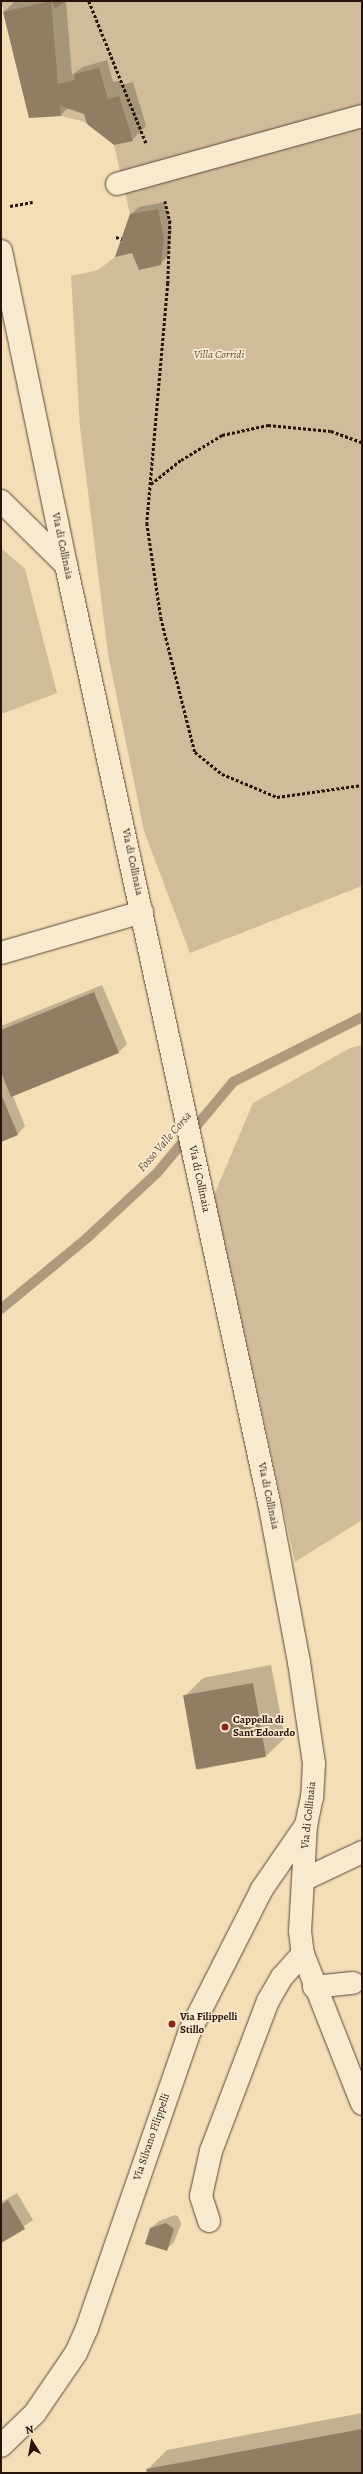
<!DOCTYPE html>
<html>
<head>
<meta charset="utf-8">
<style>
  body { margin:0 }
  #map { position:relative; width:363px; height:2474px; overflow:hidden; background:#f3deb5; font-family:Alegreya,serif }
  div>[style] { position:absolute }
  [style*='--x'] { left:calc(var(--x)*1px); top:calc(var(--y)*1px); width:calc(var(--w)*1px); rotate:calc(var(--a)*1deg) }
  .green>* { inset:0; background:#d0bc98 }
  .shadow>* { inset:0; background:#0003 }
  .stream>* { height:10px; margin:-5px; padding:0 5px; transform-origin:5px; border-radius:5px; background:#ae997c }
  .building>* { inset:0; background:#917d64; transform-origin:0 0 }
  .path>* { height:2.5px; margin-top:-1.25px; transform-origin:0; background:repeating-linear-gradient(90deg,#27140d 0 3px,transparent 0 5px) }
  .roads { filter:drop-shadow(0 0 1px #5a4637) drop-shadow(0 0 1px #5a4637) }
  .minor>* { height:22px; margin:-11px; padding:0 11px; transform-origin:11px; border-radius:11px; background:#f7eacf }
  .dots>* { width:11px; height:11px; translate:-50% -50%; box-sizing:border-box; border:2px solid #f7eacf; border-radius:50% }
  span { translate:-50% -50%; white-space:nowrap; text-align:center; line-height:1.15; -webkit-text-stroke:3.5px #f7eacf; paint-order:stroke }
  .park-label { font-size:11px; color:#624f3e; font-style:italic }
  .street-label { font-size:11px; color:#27140d }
  .poi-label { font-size:11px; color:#27140d; font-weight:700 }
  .left { translate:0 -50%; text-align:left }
  .water-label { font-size:12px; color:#5d4939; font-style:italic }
  .frame { position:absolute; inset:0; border:2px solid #27140d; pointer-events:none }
  .north { position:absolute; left:12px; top:2422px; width:40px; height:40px; -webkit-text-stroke:3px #f7eacf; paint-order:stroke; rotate:349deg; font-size:11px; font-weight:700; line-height:16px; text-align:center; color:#27140d }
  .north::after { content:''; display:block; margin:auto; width:14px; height:18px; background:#27140d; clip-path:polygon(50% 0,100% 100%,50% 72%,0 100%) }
</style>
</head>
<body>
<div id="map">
  <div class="green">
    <i style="clip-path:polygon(1px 1px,362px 1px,362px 886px,190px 953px,144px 831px,108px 654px,80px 427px,71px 276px,98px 270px,115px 257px,130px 214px,114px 145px,98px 130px,82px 121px,61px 116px,29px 118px)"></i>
    <i style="clip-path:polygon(1px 548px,25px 569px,57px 693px,1px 714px)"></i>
    <i style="clip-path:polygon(362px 1045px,362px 1520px,295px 1562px,214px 1195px,253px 1103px,350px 1048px)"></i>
  </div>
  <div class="shadow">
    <i style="clip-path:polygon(15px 1px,66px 1px,72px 75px,83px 67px,107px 60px,113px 82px,120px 81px,122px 85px,133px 82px,146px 126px,132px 140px,85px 112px,68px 108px,61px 115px,4px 12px)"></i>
    <i style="clip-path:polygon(165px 202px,172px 230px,168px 256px,160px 264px,130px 215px,139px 207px)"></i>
    <i style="clip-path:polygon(102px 985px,127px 1044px,119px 1052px,13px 1096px,25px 1126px,18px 1134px,1px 1141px,1px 1026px)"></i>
    <i style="clip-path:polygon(271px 1665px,285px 1738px,266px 1756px,198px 1770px,184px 1697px,203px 1678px)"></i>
    <i style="clip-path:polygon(17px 2193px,33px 2220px,1px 2242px,1px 2202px)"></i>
    <i style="clip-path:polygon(175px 2215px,178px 2216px,181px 2224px,174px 2242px,166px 2250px,150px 2229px,159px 2221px)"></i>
    <i style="clip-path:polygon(362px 2413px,362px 2473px,148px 2473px,147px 2470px,167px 2450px)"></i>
  </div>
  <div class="stream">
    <i style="--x:1;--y:1309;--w:112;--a:-39.5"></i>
    <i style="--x:87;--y:1238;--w:96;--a:-42.9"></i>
    <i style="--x:157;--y:1173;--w:119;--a:-50.1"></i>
    <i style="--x:233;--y:1082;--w:144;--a:-26.7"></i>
  </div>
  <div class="building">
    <i style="clip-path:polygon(51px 1px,67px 1px,55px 8px)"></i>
    <i style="clip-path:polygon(51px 1px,58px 84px,75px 80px,74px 74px,99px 68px,108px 99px,119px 96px,133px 141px,114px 145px,87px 124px,84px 114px,60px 106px,61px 116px,29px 118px,3px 12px)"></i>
    <i style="clip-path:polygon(158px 209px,164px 238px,161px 265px,139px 270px,132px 253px,115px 257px,130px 214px)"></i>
    <i style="clip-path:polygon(94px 992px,119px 1053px,11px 1097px,1px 1072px,1px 1030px)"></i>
    <i style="clip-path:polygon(1px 1094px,18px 1135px,1px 1142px)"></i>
    <i style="left:253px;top:1683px;width:75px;height:71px;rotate:80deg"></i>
    <i style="clip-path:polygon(8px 2200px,25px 2229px,1px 2243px,1px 2205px)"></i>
    <i style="clip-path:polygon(166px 2223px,174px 2229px,167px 2251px,145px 2244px,150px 2228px)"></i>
    <i style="clip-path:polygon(362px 2429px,362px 2473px,147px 2473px,146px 2469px)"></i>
  </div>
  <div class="path">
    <i style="--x:89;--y:1;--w:155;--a:68.1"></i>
    <i style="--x:165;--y:201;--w:21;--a:76"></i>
    <i style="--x:170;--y:221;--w:62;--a:91.8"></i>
    <i style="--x:168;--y:283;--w:241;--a:95"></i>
    <i style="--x:147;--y:523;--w:96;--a:81.6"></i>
    <i style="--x:161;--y:618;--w:138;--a:75.8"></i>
    <i style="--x:195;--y:752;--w:35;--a:39"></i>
    <i style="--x:222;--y:774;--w:60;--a:22.7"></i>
    <i style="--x:277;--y:797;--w:86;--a:-8"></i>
    <i style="--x:10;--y:206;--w:23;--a:-10"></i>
    <i style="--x:116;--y:237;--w:6;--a:18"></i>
    <i style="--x:151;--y:484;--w:38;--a:-39"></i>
    <i style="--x:181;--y:460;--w:48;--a:-31.4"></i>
    <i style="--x:222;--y:435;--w:47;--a:-12.3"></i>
    <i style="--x:268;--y:425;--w:63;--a:5.4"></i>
    <i style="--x:331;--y:431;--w:33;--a:20"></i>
  </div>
  <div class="roads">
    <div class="minor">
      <i style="--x:117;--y:184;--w:254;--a:-15.5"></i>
      <i style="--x:1;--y:251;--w:321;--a:78.3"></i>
      <i style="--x:66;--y:565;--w:959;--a:77.78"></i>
      <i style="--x:269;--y:1502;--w:163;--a:79.4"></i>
      <i style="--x:299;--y:1662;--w:102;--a:81.6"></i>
      <i style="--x:314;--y:1763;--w:34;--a:93"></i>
      <i style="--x:312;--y:1797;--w:29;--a:102"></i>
      <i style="--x:306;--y:1825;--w:106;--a:93.2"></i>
      <i style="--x:300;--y:1931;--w:23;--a:83"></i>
      <i style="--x:303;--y:1954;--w:161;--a:68.5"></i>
      <i style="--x:1;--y:501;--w:91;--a:44.6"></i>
      <i style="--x:1;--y:953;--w:147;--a:-16.2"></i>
      <i style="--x:305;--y:1879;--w:63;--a:-25.3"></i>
      <i style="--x:314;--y:1987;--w:39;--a:-6"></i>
      <i style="--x:209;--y:2221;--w:26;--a:-108"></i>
      <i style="--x:201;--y:2196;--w:46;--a:-77.5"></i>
      <i style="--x:211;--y:2151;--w:160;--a:-69.2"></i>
      <i style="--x:268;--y:2001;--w:28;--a:-60"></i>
      <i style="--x:282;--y:1977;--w:31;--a:-48"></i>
      <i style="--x:1;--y:2446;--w:47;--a:-44.1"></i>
      <i style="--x:35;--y:2413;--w:73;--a:-55.7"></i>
      <i style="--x:76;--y:2353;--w:27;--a:-66"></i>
      <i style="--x:87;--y:2328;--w:314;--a:-70.9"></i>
      <i style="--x:190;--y:2031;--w:159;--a:-63.1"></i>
      <i style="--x:262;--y:1889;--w:78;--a:-55.5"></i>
    </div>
  </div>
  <div class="dots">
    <i style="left:225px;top:1727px;background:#8f2418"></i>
    <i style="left:172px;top:2024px;background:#8f2418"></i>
  </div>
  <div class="park-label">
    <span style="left:219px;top:355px">Villa Corridi</span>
  </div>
  <div class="street-label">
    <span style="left:62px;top:546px;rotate:78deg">Via di Collinaia</span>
    <span style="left:132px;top:862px;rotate:78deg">Via di Collinaia</span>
    <span style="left:199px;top:1179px;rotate:78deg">Via di Collinaia</span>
    <span style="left:268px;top:1496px;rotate:78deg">Via di Collinaia</span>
    <span style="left:309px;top:1815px;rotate:-84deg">Via di Collinaia</span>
    <span style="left:152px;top:2137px;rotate:-71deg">Via Silvano Filippelli</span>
  </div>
  <div class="poi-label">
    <span class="left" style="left:233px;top:1727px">Cappella di<br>Sant'Edoardo</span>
    <span class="left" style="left:180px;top:2024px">Via Filippelli<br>Stillo</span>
  </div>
  <div class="water-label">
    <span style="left:165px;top:1142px;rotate:-49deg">Fosso Valle Corsa</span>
  </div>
  <div class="frame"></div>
  <div class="north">N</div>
</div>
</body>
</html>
